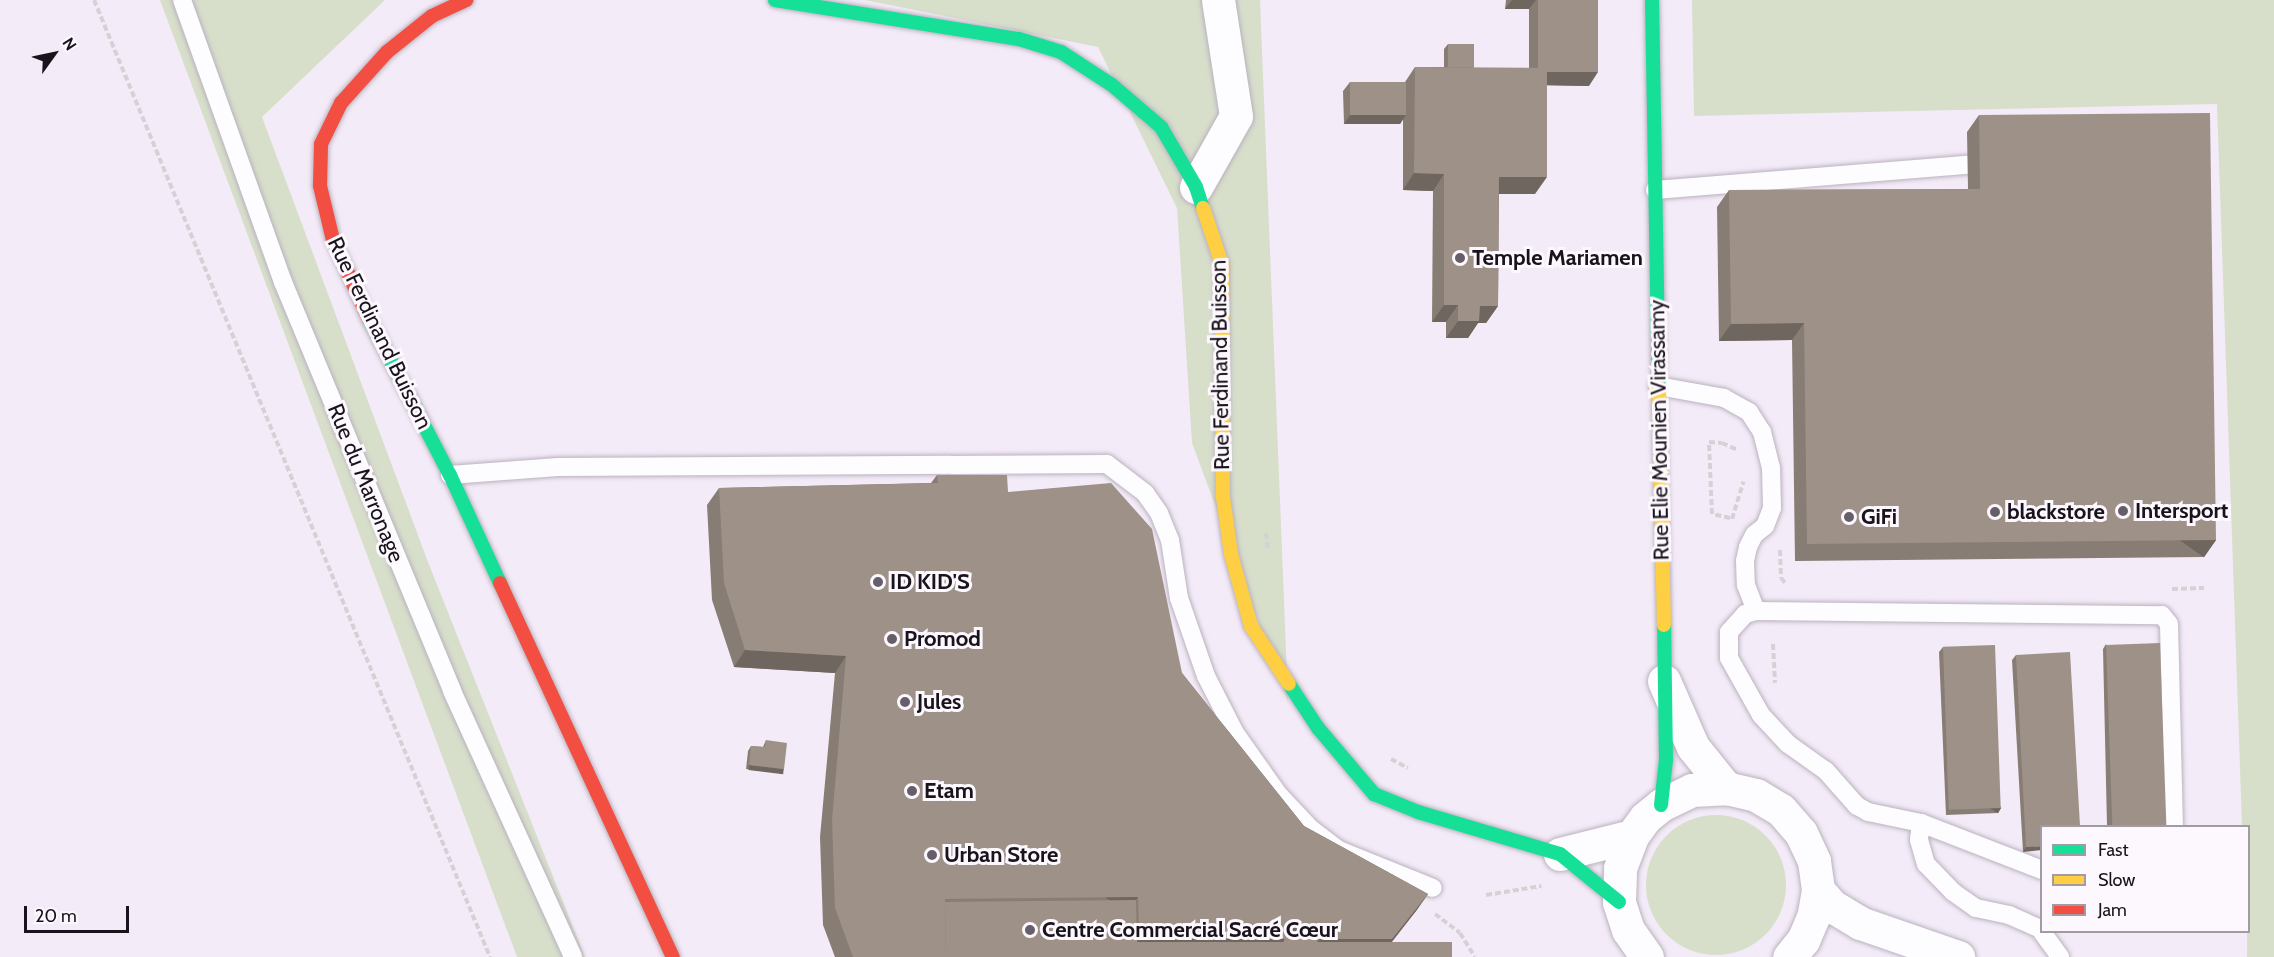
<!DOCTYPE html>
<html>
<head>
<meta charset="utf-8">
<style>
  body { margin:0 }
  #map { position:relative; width:2274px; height:957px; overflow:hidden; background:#f4ebf8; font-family:Cabin,sans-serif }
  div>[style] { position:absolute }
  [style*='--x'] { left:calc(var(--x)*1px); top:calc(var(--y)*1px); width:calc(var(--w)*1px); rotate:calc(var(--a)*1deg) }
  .green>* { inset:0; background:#d7dfcb }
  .round { border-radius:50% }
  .path>* { height:4px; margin-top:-2px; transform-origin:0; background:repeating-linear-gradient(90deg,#d5d2d6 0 6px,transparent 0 9px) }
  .roads { filter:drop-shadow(0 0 2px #bab2be) drop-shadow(0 0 2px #bab2be) }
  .lane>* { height:18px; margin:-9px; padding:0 9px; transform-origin:9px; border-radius:9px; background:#fdfcfe }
  .street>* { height:33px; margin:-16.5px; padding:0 16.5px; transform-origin:16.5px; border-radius:16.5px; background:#fdfcfe }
  .fast>* { height:14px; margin:-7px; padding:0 7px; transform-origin:7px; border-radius:7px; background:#16e098 }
  .slow>* { height:14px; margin:-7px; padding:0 7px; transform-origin:7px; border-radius:7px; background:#ffcf43 }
  .jam>* { height:14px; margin:-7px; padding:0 7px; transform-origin:7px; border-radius:7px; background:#f24e42 }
  .wall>* { inset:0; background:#877d75 }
  .shaded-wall>* { inset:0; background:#6e665f; transform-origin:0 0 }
  .building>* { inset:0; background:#9d9188; transform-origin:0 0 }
  .dots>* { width:16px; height:16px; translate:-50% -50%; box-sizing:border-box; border:3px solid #fcf8fe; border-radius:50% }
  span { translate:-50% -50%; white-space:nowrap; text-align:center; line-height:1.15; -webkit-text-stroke:6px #fcf8fe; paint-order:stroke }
  .poi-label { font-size:22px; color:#19131c; font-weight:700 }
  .left { translate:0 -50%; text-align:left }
  .street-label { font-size:22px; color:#19131c }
  .legend { position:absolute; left:2040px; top:825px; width:210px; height:108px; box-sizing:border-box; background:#fcf8fe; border:2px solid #a19ca4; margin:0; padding:8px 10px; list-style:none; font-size:18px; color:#19131c }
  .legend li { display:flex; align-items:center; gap:12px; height:30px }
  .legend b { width:30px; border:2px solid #a19ca4 }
  .north { position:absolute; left:24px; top:24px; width:60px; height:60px; -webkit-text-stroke:4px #fcf8fe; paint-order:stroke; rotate:57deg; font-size:16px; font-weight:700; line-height:24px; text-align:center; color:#19131c }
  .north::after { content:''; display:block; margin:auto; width:21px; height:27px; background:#19131c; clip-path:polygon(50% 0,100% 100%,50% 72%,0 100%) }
  .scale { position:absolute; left:24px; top:906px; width:105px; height:27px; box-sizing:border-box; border:3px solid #19131c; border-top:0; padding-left:8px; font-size:18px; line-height:21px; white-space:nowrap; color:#19131c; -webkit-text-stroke:4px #fcf8fe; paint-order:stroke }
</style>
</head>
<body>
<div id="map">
  <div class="green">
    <i style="clip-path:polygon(160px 0,385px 0,262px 117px,428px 562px,585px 957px,517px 957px)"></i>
    <i style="clip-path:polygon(865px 0,1260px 0,1288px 701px,1192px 443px,1177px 208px,1098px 47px)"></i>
    <i style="clip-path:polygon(1692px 0,2274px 0,2274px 957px,2247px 957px,2248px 826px,2242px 826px,2217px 104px,1694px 116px)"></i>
    <i class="round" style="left:1646px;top:815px;width:140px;height:140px"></i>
  </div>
  <div class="path">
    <i style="--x:94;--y:0;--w:1036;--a:67.52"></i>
    <i style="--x:1730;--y:518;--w:18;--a:-167"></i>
    <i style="--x:1712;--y:514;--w:72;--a:-92.4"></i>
    <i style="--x:1709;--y:442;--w:13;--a:4"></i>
    <i style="--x:1722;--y:443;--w:17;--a:24"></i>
    <i style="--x:1732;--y:519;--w:39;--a:-73"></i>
    <i style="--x:1266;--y:533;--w:16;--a:83"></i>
    <i style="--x:1780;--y:550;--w:28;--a:88"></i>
    <i style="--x:1781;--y:578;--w:9;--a:49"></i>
    <i style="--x:2172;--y:589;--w:32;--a:-2"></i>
    <i style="--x:1773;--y:644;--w:39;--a:87"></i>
    <i style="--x:1391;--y:759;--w:19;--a:28"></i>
    <i style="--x:1486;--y:895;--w:56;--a:-9.3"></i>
    <i style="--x:1435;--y:914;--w:31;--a:37"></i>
    <i style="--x:1460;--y:933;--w:28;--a:58"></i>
  </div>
  <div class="roads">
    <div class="lane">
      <i style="--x:182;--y:0;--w:300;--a:70.3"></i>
      <i style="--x:283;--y:282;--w:443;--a:67.5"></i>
      <i style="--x:452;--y:691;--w:292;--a:65.5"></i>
      <i style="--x:1655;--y:190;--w:314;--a:-4.6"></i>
      <i style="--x:1658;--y:386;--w:67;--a:10.3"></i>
      <i style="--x:1724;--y:398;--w:29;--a:29"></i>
      <i style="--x:1749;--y:412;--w:24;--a:57"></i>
      <i style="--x:1762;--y:432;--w:36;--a:76"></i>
      <i style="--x:1771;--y:467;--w:41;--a:88.6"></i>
      <i style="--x:1772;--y:508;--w:19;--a:111"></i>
      <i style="--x:1765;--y:526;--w:14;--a:141"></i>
      <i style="--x:1754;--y:535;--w:13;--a:117"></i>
      <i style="--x:1748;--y:547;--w:14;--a:102"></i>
      <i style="--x:1745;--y:561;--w:24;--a:88"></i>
      <i style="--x:1746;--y:585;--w:28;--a:69"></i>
      <i style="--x:450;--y:475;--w:108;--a:-4.2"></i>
      <i style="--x:558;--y:467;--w:549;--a:-0.31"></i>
      <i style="--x:1107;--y:464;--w:48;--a:37.3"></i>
      <i style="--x:1145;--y:493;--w:24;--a:55"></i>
      <i style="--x:1159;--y:513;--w:29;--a:68"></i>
      <i style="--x:1170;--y:540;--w:59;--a:81.2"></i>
      <i style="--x:1179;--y:598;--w:83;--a:70.9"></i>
      <i style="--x:1206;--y:676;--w:64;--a:63"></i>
      <i style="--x:1235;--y:733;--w:75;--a:54.8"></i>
      <i style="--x:1278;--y:794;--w:48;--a:46.7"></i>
      <i style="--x:1311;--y:829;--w:35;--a:37"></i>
      <i style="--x:1339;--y:850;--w:101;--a:22"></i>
      <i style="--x:1921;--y:823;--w:17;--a:97"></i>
      <i style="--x:1919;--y:840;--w:25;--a:74"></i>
      <i style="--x:1926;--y:864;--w:39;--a:46"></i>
      <i style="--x:1953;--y:892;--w:28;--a:35"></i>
      <i style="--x:1976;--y:908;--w:34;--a:12"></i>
      <i style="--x:2009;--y:915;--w:36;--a:24"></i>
      <i style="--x:2042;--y:870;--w:130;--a:-158.8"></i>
      <i style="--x:1921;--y:823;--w:54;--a:-168.3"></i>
      <i style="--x:1868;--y:812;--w:13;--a:-151"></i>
      <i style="--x:1857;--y:806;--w:47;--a:-131.5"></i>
      <i style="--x:1826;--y:771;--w:47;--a:-144.6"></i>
      <i style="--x:1788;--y:744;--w:40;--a:-133"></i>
      <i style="--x:1761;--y:715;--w:65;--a:-119.3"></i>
      <i style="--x:1729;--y:658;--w:26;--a:-90"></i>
      <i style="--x:1729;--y:632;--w:24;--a:-48"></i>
      <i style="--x:1745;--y:614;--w:11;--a:-15"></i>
      <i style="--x:1756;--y:611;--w:406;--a:0.6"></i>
      <i style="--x:2162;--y:615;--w:11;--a:52"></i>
      <i style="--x:2169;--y:624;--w:202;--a:88.6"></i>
      <i style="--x:2042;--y:932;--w:31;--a:54"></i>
    </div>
    <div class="street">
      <i style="--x:1196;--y:187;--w:81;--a:-60.6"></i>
      <i style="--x:1236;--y:116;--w:117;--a:-98.8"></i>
      <i style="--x:1664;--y:681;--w:72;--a:66.3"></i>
      <i style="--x:1693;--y:747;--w:53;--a:51.2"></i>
      <i style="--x:1560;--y:854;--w:74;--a:-14"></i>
      <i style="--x:1818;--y:890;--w:21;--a:49"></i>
      <i style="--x:1832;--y:906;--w:33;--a:31"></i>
      <i style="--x:1860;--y:923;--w:104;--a:19.1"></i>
      <i style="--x:1647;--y:957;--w:33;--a:-125"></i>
      <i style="--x:1628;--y:930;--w:29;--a:-108"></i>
      <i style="--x:1619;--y:902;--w:34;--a:-88"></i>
      <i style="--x:1620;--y:868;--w:34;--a:-69"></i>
      <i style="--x:1632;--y:836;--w:22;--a:-54"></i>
      <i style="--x:1645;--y:818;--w:21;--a:-39"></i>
      <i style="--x:1661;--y:805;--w:34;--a:-26"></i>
      <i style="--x:1692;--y:790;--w:34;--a:-3"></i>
      <i style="--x:1726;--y:788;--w:31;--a:13"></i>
      <i style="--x:1756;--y:795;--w:29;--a:31"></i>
      <i style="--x:1781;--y:810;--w:30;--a:49"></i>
      <i style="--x:1801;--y:833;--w:31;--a:65"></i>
      <i style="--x:1814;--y:861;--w:29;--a:82"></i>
      <i style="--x:1818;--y:890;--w:27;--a:100"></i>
      <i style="--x:1813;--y:917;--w:25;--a:113"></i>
      <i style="--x:1803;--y:940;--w:22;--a:129"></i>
    </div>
    <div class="fast">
      <i style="--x:775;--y:0;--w:247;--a:9.1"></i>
      <i style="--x:1019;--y:39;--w:44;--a:17.2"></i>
      <i style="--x:1061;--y:52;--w:61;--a:32.9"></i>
      <i style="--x:1112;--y:85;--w:65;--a:40.6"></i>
      <i style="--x:1161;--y:127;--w:69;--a:59.7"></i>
      <i style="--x:1196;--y:187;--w:22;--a:72"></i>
      <i style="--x:1652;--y:0;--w:388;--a:89"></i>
      <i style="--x:369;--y:319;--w:176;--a:62.6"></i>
      <i style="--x:450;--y:475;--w:119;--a:65.2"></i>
      <i style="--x:1289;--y:684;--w:53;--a:56.6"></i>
      <i style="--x:1318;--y:728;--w:87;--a:49.7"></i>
      <i style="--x:1374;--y:794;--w:48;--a:22.2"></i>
      <i style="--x:1418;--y:812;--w:148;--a:16.5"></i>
      <i style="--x:1560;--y:854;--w:76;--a:39.1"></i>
      <i style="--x:1661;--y:805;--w:45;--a:-83.7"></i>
      <i style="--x:1666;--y:760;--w:135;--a:-90.8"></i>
    </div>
    <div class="slow">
      <i style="--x:1203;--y:208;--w:59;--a:71.3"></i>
      <i style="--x:1222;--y:264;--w:233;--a:89.8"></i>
      <i style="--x:1223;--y:497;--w:58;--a:82"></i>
      <i style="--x:1231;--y:554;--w:75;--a:74.5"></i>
      <i style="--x:1251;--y:626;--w:69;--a:56.8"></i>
      <i style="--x:1659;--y:388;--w:237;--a:88.8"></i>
    </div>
    <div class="jam">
      <i style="--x:369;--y:319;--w:87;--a:-114.5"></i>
      <i style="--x:333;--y:240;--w:56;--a:-103.5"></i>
      <i style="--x:320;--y:186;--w:42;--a:-88.6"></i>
      <i style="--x:321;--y:144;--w:46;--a:-64"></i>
      <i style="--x:341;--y:103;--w:69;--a:-48"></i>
      <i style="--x:387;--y:52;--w:58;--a:-38.7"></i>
      <i style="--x:432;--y:16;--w:38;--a:-25"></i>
      <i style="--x:500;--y:583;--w:412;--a:65.2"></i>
    </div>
  </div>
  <div class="wall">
    <i style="clip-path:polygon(1506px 0,1598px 0,1589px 86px,1547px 85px,1535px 194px,1499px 194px,1498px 306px,1486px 323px,1478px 323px,1468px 338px,1446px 338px,1446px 322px,1432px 322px,1433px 191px,1403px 190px,1403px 119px,1400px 124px,1344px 124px,1343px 91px,1350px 82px,1405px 82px,1415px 67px,1444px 67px,1444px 49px,1448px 44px,1474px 68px,1529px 68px,1529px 9px,1505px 9px)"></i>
    <i style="clip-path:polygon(1979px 115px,2216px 540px,2204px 557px,1795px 561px,1792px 340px,1719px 341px,1717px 207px,1729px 190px,1968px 189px,1967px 132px)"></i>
    <i style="clip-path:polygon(937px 475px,1008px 492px,1182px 673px,1304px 826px,1428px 894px,1416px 911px,1391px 942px,1452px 957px,835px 957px,823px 925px,820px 837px,835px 673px,734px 667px,712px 600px,707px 505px,719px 488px,931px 483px)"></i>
    <i style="clip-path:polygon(2106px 644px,2165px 826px,2107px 826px,2103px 649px)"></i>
    <i style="clip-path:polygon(1943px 647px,2001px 808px,1998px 813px,1946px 815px,1939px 652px)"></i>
    <i style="clip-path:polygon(2016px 655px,2080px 826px,2023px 852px,2012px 660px)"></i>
    <i style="clip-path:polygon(766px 740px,784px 769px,781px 773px,746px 769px,748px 751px,751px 746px,763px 747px)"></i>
  </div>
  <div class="shaded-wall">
    <i style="clip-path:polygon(1512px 0,1536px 0,1529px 9px,1505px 9px)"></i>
    <i style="clip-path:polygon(1538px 72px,1598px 72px,1589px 86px,1528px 85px)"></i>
    <i style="clip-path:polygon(1350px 115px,1406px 115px,1400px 124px,1344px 124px)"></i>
    <i style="clip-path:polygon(1414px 173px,1444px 174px,1433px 191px,1403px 190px)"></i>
    <i style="clip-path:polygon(1499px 177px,1547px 177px,1535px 194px,1487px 194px)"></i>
    <i style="clip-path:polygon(1444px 305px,1458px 305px,1446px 322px,1432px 322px)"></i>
    <i style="clip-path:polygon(1480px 306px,1498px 306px,1486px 323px,1478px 323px,1468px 338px,1446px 338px,1458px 321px)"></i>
    <i style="clip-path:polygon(1804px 323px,1792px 340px,1719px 341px,1731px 324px)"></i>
    <i style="left:2216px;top:540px;width:21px;height:409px;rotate:125deg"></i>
    <i style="clip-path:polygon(745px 650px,846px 656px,835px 673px,734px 667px)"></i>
    <i style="left:749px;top:765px;width:35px;height:5px;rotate:7deg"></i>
    <i style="left:2001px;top:808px;width:6px;height:52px;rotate:121deg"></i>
    <i style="clip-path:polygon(2042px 846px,2042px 850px,2023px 852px,2026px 847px)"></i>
    <i style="clip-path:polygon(1428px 894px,1416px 911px,1381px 956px,1308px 955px,1320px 939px)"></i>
    <i style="left:1138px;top:897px;width:19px;height:193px;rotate:125deg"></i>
    <i style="clip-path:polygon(1285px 927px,1319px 927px,1307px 944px,1128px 956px,1139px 939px)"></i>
  </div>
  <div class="building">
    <i style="clip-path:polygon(1538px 0,1598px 0,1598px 72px,1547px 72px,1547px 68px,1538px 68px)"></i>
    <i style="left:1448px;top:44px;width:26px;height:23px"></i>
    <i style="clip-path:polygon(1415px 67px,1547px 68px,1547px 177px,1499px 177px,1498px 306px,1480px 306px,1479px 321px,1458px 321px,1458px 305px,1444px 305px,1444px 174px,1414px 173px)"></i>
    <i style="left:1350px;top:82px;width:56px;height:33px"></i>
    <i style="clip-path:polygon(2210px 113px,2216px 540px,1807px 544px,1804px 323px,1731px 324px,1729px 190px,1980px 189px,1979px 115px)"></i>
    <i style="clip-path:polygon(937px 475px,1007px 475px,1008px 492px,1111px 483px,1152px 529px,1182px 673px,1304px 826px,1428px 894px,1392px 939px,1320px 939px,1319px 927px,1285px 927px,1285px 939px,1139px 939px,1138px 897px,945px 899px,946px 957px,853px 957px,835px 908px,832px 820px,846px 656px,745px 650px,724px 583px,719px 488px,938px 483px)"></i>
    <i style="left:2160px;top:643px;width:183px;height:54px;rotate:88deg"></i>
    <i style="left:1995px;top:645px;width:163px;height:52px;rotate:88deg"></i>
    <i style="clip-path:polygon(2070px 652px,2080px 826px,2042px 826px,2042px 846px,2026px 847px,2016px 655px)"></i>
    <i style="clip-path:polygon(766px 740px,787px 743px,784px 769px,749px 765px,751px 746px,765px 747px)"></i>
    <i style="clip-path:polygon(1136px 900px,1137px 942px,1283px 942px,1285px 939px,1285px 931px,1317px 931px,1317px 942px,1452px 942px,1452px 957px,946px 957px,945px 902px)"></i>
  </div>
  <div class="dots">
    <i style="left:1460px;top:258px;background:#665f69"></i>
    <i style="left:2123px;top:511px;background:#665f69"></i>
    <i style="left:1995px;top:512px;background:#665f69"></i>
    <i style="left:1849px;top:517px;background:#665f69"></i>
    <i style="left:878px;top:582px;background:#665f69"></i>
    <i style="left:892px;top:639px;background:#665f69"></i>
    <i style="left:905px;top:702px;background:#665f69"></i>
    <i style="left:912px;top:791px;background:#665f69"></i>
    <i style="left:932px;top:855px;background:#665f69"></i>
    <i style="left:1030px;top:930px;background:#665f69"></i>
  </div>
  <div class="poi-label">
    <span class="left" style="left:1472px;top:258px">Temple Mariamen</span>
    <span class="left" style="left:2135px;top:511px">Intersport</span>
    <span class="left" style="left:2007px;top:512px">blackstore</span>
    <span class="left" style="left:1861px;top:517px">GiFi</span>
    <span class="left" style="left:890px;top:582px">ID KID'S</span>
    <span class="left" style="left:904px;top:639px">Promod</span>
    <span class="left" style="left:917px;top:702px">Jules</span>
    <span class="left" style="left:924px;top:791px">Etam</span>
    <span class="left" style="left:944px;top:855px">Urban Store</span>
    <span class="left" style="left:1042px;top:930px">Centre Commercial Sacré Cœur</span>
  </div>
  <div class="street-label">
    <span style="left:380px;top:333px;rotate:64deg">Rue Ferdinand Buisson</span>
    <span style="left:1220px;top:365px;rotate:-91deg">Rue Ferdinand Buisson</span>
    <span style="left:1659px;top:430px;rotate:-91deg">Rue Elie Mounien Virassamy</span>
    <span style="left:366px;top:483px;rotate:68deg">Rue du Marronage</span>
  </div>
  <ul class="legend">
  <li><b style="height:8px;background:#16e098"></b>Fast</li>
  <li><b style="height:8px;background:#ffcf43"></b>Slow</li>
  <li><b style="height:8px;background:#f24e42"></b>Jam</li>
  </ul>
  <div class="north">N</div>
  <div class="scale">20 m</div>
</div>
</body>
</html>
